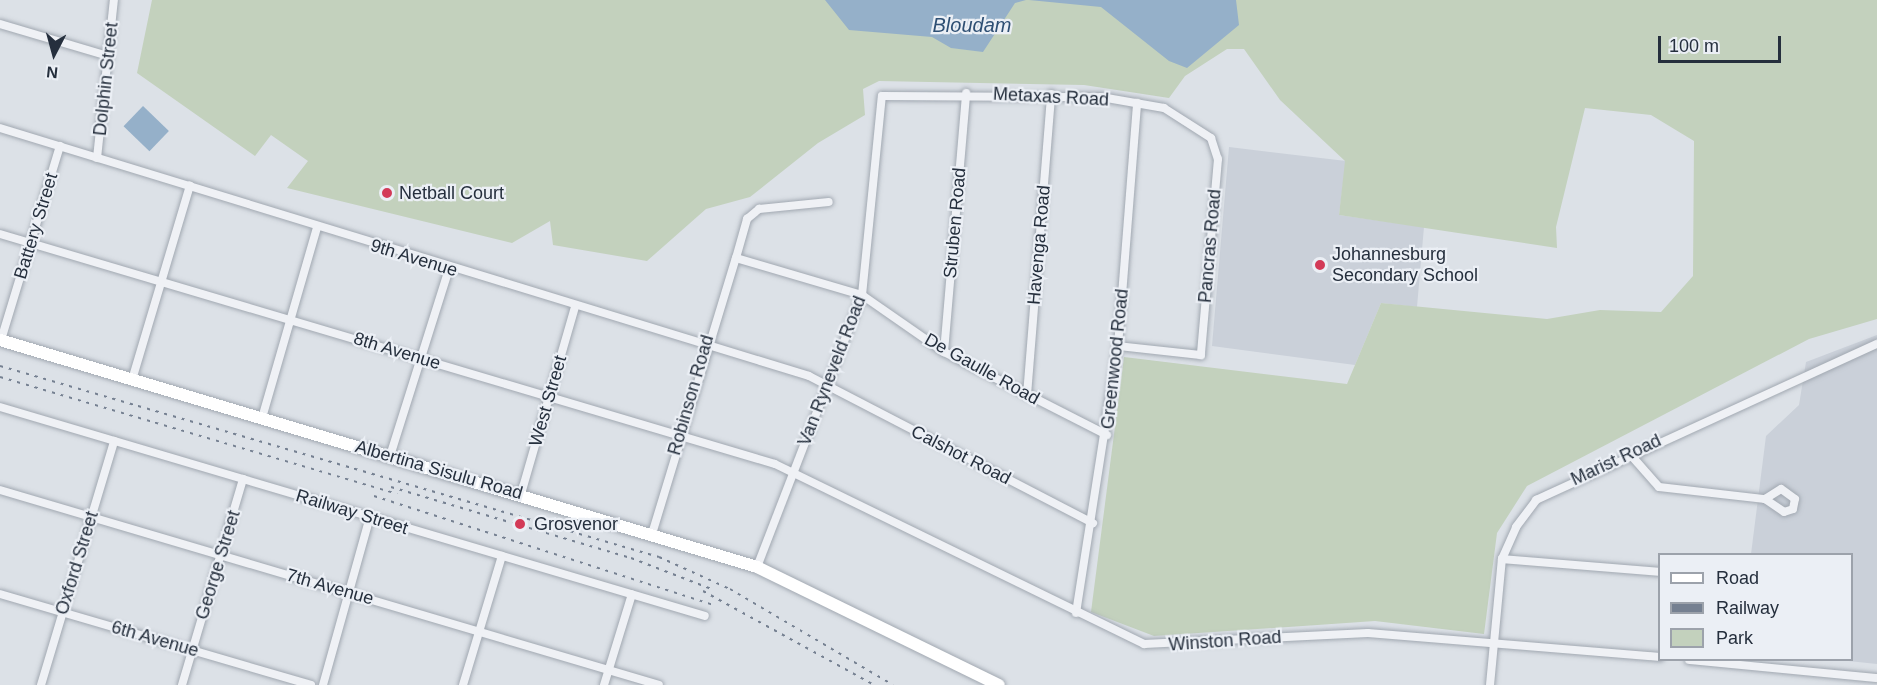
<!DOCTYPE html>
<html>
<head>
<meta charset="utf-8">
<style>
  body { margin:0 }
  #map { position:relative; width:1877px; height:685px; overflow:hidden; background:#dce1e7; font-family:Arial,sans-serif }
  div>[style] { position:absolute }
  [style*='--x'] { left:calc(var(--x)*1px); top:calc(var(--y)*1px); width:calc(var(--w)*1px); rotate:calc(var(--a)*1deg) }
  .built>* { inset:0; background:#cad0d9 }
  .green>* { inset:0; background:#c3d1bd }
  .water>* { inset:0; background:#95b0c9; transform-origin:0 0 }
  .roads { filter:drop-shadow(0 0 2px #a1a8b1) drop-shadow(0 0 2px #a1a8b1) }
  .minor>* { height:8px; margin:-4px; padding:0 4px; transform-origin:4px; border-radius:4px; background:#eff1f5 }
  .primary>* { height:12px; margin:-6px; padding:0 6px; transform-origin:6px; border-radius:6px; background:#fff }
  .rail>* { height:2px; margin-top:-1px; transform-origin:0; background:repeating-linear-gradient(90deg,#758091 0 3px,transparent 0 9px) }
  .dots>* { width:16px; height:16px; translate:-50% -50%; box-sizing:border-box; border:3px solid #ebeff5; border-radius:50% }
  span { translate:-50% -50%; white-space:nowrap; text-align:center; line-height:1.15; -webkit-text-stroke:4.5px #ebeff5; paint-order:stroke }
  .street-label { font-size:18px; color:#252f3d }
  .poi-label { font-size:18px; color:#252f3d }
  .left { translate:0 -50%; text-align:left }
  .water-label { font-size:20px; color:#2e4f73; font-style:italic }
  .legend { position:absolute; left:1658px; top:553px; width:195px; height:108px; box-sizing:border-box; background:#ebeff5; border:2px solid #9ca2ab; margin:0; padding:8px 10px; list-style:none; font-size:18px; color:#252f3d }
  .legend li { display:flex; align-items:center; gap:12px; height:30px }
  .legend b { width:30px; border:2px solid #9ca2ab }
  .north { position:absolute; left:24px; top:24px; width:60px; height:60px; -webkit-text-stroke:4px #ebeff5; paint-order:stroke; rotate:186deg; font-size:16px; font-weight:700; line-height:24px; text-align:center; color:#252f3d }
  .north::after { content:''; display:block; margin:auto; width:21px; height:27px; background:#252f3d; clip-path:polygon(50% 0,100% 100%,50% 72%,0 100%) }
  .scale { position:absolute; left:1658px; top:36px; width:123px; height:27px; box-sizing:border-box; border:3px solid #252f3d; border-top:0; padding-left:8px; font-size:18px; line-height:21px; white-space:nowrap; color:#252f3d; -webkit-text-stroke:4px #ebeff5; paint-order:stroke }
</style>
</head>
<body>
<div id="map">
  <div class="built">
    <i style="clip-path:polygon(1229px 147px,1346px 161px,1339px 215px,1424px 227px,1417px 307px,1381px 303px,1355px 365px,1212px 346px)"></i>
    <i style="clip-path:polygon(1877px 335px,1877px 664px,1839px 660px,1852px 660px,1852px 554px,1751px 554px,1766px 436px,1799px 405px,1806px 362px)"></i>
  </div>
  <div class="green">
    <i style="clip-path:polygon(152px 0,1877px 0,1877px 319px,1809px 339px,1527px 486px,1497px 533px,1484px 634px,1375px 621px,1154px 636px,1091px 612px,1124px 357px,1347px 384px,1381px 303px,1547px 319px,1600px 310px,1661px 312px,1693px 276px,1694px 141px,1651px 115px,1585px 108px,1556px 227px,1557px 248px,1339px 215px,1345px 161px,1280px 100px,1244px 49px,1227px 49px,1185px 76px,1169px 98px,1084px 85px,879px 81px,863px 89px,865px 115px,818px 143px,750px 197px,706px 209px,647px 261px,553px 245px,550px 221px,512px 243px,287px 188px,308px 161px,271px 135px,255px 156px,137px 73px)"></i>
  </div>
  <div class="water">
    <i style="clip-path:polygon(825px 0,1026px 0,1015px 3px,983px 52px,951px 48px,932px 37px,849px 30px)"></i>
    <i style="clip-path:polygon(1029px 0,1236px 0,1239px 25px,1187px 68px,1169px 61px,1101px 7px)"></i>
    <i style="left:143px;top:106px;width:36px;height:28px;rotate:44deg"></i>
  </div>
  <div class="roads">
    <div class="minor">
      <i style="--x:0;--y:24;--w:113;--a:16.5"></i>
      <i style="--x:0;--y:128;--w:846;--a:17.04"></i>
      <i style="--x:809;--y:376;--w:320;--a:27.4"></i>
      <i style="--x:97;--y:158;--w:159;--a:-83.9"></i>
      <i style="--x:0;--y:234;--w:808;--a:16.53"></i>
      <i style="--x:775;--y:464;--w:411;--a:26"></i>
      <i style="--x:1144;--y:644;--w:224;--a:-2.8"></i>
      <i style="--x:1368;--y:633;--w:293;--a:4.7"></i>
      <i style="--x:736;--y:258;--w:41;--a:-74.2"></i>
      <i style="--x:747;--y:219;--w:16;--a:-40"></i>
      <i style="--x:759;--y:209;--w:70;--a:-5.7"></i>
      <i style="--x:1;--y:340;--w:203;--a:-73.1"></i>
      <i style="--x:944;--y:352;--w:260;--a:-85.1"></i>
      <i style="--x:132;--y:380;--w:203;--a:-73.4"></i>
      <i style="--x:1027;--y:395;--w:302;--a:-85.4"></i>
      <i style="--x:0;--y:407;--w:735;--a:16.51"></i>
      <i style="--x:262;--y:418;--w:198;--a:-73.9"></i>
      <i style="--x:1629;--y:453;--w:45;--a:48.6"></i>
      <i style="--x:1659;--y:487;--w:107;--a:6.5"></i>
      <i style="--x:1765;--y:499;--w:23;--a:34"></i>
      <i style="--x:1784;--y:512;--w:9;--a:-18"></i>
      <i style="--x:1793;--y:509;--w:10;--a:-79"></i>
      <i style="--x:1795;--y:499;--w:17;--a:-144"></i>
      <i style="--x:1781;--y:489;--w:19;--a:148"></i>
      <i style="--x:390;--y:456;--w:196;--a:-72.5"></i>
      <i style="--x:0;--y:490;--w:687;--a:16.48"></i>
      <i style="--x:521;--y:494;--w:195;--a:-73.9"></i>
      <i style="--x:652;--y:534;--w:288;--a:-73.1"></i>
      <i style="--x:736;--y:258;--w:131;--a:16.4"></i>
      <i style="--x:862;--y:295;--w:100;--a:34.8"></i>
      <i style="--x:944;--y:352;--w:183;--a:27"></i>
      <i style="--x:1502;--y:559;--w:159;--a:4.7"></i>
      <i style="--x:757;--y:567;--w:292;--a:-68.9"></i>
      <i style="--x:862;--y:295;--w:200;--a:-84.3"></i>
      <i style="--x:882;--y:96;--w:219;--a:0.3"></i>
      <i style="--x:1101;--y:97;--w:64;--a:9.9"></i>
      <i style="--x:1164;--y:108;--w:56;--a:32.6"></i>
      <i style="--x:1211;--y:138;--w:22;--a:72"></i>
      <i style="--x:1218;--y:159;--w:197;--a:95"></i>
      <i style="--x:1201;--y:355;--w:83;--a:-173.8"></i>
      <i style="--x:0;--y:594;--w:324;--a:16.3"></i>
      <i style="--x:1076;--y:613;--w:270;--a:-81.1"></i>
      <i style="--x:1118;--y:346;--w:244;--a:-85.5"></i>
      <i style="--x:1689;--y:660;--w:189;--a:5.5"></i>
      <i style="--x:41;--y:685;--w:255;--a:-73.3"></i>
      <i style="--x:182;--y:685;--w:215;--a:-73.5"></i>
      <i style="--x:323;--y:685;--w:174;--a:-74.4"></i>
      <i style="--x:463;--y:685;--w:135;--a:-73.2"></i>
      <i style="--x:604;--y:685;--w:95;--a:-72.9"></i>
      <i style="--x:1490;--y:685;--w:127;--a:-84.6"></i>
      <i style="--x:1502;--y:559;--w:35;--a:-66"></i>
      <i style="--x:1516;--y:527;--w:34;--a:-53"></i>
      <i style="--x:1536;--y:500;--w:375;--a:-24.6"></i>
    </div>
    <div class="primary">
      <i style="--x:0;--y:340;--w:790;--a:16.69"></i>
      <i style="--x:757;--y:567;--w:269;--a:26"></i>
    </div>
  </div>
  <div class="rail">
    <i style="--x:0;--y:366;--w:686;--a:16.16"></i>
    <i style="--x:659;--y:557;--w:78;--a:24.3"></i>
    <i style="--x:730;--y:589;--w:189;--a:30.5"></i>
    <i style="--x:0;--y:377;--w:414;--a:16.4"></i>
    <i style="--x:391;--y:487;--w:250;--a:16.5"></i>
    <i style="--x:631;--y:558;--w:89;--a:21.1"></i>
    <i style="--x:374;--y:496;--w:357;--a:17.8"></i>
    <i style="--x:703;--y:591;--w:195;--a:28.8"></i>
  </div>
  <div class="dots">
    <i style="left:387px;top:193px;background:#d33a57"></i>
    <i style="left:1320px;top:265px;background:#d33a57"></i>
    <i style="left:520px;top:524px;background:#d33a57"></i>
  </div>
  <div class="street-label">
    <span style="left:106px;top:79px;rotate:-84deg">Dolphin Street</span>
    <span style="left:1051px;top:97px;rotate:3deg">Metaxas Road</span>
    <span style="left:955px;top:223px;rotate:-85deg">Struben Road</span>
    <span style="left:36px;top:226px;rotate:-73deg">Battery Street</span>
    <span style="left:1039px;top:245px;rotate:-85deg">Havenga Road</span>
    <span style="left:1210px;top:246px;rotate:-85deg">Pancras Road</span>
    <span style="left:414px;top:258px;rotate:17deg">9th Avenue</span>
    <span style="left:397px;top:351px;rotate:17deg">8th Avenue</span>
    <span style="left:1115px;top:359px;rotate:-84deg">Greenwood Road</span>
    <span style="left:982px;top:369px;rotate:29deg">De Gaulle Road</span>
    <span style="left:832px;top:371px;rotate:-69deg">Van Ryneveld Road</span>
    <span style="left:691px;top:395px;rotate:-74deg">Robinson Road</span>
    <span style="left:548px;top:401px;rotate:-74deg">West Street</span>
    <span style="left:961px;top:455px;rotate:27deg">Calshot Road</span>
    <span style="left:1616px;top:460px;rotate:-25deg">Marist Road</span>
    <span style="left:439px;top:470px;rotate:16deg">Albertina Sisulu Road</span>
    <span style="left:352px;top:512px;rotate:17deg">Railway Street</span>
    <span style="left:77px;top:563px;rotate:-73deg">Oxford Street</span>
    <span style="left:218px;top:565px;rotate:-73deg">George Street</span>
    <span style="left:330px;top:587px;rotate:16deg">7th Avenue</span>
    <span style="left:155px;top:639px;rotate:16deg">6th Avenue</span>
    <span style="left:1225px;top:641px;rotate:-4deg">Winston Road</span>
  </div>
  <div class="poi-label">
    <span class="left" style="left:399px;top:193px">Netball Court</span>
    <span class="left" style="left:1332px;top:265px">Johannesburg<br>Secondary School</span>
    <span class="left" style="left:534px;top:524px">Grosvenor</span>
  </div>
  <div class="water-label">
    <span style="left:972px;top:25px">Bloudam</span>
  </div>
  <ul class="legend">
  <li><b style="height:8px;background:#fff"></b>Road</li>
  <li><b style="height:8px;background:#758091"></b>Railway</li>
  <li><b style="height:16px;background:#c3d1bd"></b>Park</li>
  </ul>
  <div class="north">N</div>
  <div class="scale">100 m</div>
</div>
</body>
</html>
